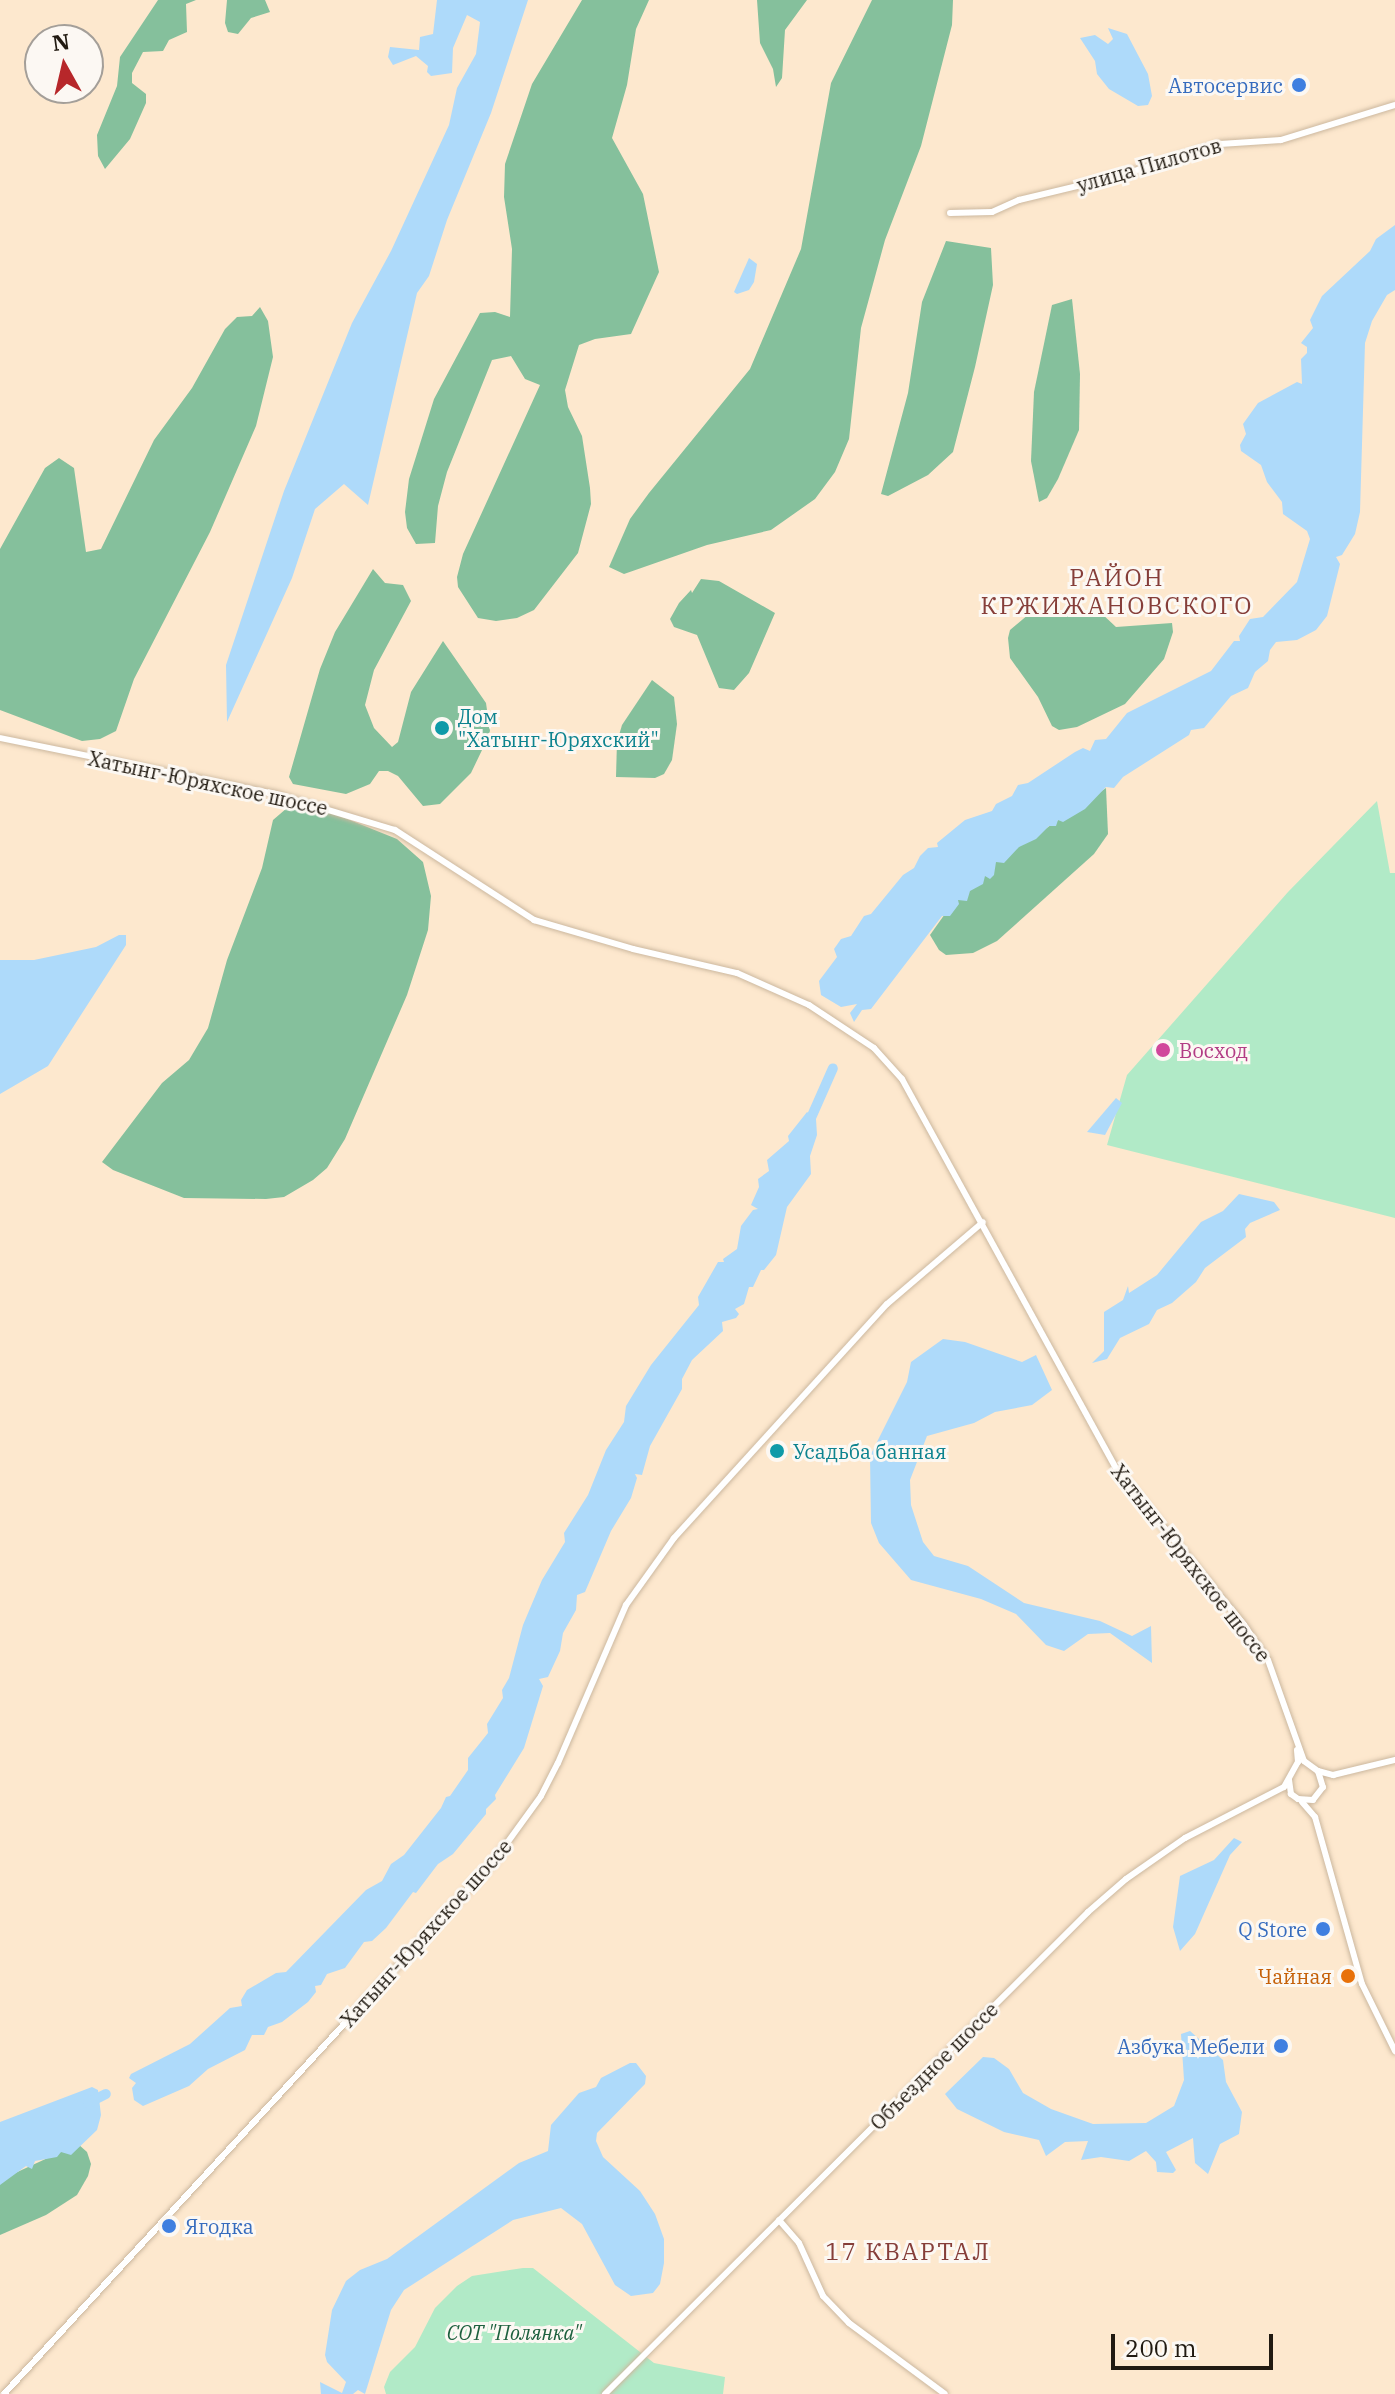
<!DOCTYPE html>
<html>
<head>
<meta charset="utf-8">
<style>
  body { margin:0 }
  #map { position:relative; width:1395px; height:2394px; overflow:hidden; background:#fde8ce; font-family:"IBM Plex Serif",serif }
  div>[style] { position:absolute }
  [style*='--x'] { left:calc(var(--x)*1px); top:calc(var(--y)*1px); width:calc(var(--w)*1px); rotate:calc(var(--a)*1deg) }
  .green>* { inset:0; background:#b1eac7 }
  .forest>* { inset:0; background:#85c09c }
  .water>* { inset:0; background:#aedafa }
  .river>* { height:10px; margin:-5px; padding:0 5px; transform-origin:5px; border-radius:5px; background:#aedafa }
  .roads { filter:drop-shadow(0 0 2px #ccb89f) drop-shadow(0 0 2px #ccb89f) }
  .secondary>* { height:6px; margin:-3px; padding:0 3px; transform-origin:3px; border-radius:3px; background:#fff }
  .dots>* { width:22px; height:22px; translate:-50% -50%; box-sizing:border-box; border:4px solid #fcf8f3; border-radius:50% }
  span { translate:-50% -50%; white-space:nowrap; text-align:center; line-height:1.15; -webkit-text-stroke:6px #fcf8f3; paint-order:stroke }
  .shop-label { font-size:20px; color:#366cbe }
  .right { translate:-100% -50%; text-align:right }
  .left { translate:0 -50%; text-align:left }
  .street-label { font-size:20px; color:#211a11 }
  .culture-label { font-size:20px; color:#0d838f }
  .hotel-label { font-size:20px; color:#b23c85 }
  .food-label { font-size:20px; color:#c56008 }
  .park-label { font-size:20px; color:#1d603e; font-style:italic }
  .quarter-label { font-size:24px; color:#863e39; letter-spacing:2px }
  .north { position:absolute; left:24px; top:24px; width:80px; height:80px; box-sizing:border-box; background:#fcf8f3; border:2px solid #a49f99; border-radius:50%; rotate:352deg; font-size:22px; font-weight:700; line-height:32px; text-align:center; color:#211a11 }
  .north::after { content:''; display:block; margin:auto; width:28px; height:36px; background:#b7272a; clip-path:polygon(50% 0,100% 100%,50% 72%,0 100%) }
  .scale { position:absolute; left:1111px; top:2334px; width:162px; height:36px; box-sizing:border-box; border:4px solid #211a11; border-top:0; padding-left:10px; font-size:24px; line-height:28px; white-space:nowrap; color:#211a11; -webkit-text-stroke:6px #fcf8f3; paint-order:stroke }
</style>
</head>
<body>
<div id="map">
  <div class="green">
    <i style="clip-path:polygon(1377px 801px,1390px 873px,1395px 873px,1395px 1218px,1107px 1145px,1127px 1075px,1288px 892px)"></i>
    <i style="clip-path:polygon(523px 2268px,533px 2268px,654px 2363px,725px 2377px,723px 2394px,386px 2394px,384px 2387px,390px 2372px,415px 2347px,435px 2308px,457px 2286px,472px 2276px)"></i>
  </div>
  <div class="forest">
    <i style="clip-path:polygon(158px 0,196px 0,186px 4px,187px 32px,169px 40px,163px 51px,143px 52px,132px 73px,132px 83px,146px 94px,146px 103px,130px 139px,105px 169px,98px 156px,97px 135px,117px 86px,120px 57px)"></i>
    <i style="clip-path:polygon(227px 0,265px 0,270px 12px,251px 18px,238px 34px,228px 32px,225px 23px)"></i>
    <i style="clip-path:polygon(582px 0,649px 0,636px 29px,627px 85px,612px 138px,643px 194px,659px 272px,631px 334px,595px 339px,579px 345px,565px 390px,568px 407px,582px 436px,590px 488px,591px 504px,578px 553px,534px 610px,517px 618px,496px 621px,478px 618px,458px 587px,457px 577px,463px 554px,540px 385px,525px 379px,511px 356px,492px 360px,447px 472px,438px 506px,435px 543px,416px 544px,407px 528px,405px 512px,409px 479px,434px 399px,480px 313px,495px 312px,510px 317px,512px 249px,504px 197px,505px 164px,532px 84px)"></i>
    <i style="clip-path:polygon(757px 0,807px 0,785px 30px,782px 78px,776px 87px,773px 69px,760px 43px)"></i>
    <i style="clip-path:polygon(872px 0,953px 0,952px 25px,921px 146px,885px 240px,861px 328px,849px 439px,835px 472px,815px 499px,771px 530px,707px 545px,624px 574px,609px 567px,630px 519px,649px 493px,750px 369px,801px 249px,831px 83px)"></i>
    <i style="clip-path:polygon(946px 241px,991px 248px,993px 285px,975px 367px,953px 452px,928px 475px,888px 496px,881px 494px,908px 393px,922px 302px)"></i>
    <i style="clip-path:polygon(1072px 299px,1080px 374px,1079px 430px,1058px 479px,1047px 498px,1039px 502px,1031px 461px,1034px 392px,1052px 305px)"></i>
    <i style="clip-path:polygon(260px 307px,268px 321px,273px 357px,256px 426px,210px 532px,134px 679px,116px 731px,100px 739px,82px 741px,0 710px,0 549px,45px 468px,59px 458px,74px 468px,86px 552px,101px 549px,154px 440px,192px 388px,225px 329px,237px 317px,252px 316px)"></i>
    <i style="clip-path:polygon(373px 569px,385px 583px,403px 585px,411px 601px,374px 670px,365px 705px,374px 728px,392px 747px,398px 742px,411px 692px,443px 641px,486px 703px,490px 731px,483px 748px,471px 773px,440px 804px,423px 806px,398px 776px,388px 771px,379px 771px,370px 784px,346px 794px,293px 784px,289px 777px,320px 669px,335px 632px)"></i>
    <i style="clip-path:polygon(701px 579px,719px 581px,775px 613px,749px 673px,734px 690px,719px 688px,697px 635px,674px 627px,670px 619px,679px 603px,691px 590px,692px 593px)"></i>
    <i style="clip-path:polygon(1048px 612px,1100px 612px,1116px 627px,1172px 623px,1173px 632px,1164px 659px,1125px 704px,1077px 727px,1059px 730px,1052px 726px,1038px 697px,1010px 658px,1008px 638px,1010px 630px,1029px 614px)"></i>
    <i style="clip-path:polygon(652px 680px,674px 697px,677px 724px,672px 760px,664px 774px,655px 778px,616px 777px,617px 742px,622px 725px)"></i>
    <i style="clip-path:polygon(1106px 788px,1108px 834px,1094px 854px,997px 941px,973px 953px,946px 955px,939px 950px,930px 935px,969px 880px)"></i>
    <i style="clip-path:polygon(307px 807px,325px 810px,397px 839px,423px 862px,431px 896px,428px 930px,407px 995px,345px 1139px,327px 1168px,313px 1180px,284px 1197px,266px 1199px,184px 1198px,113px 1170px,102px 1162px,162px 1083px,189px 1060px,208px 1028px,227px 960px,262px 868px,273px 820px,287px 808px)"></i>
    <i style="clip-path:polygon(78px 2144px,87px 2152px,91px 2164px,88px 2176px,77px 2195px,46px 2215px,0 2235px,0 2180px)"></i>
  </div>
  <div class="water">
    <i style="clip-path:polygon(437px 0,528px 0,491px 113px,447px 220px,429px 276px,417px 293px,368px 505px,344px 484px,315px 509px,292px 578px,227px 722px,226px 665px,284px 491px,352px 323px,391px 251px,449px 125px,457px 88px,476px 54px,480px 22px,467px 15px,453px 48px,452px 73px,431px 76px,427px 72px,428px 66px,416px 56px,393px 65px,388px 57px,390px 47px,419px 50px,420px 37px,433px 34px)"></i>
    <i style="clip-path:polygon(1108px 28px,1127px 34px,1148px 74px,1152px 96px,1148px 105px,1138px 106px,1109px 89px,1097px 74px,1095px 61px,1080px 38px,1095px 35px,1108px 44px,1113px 39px)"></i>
    <i style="clip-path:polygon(1395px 225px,1395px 290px,1387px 295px,1372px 321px,1365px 343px,1360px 512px,1355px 534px,1342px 555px,1336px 557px,1340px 564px,1327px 616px,1316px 630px,1297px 640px,1276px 642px,1270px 650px,1268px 661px,1255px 672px,1248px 688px,1231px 696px,1204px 728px,1191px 730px,1189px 735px,1123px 777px,1114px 788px,1106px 787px,1085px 809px,1063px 822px,1058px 820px,1056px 826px,1049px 826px,1036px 839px,1019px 847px,1004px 863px,996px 862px,994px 875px,990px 879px,985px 876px,983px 884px,970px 891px,967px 901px,958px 900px,959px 904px,950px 916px,942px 916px,871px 1009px,862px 1010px,854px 1022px,850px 1013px,857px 1004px,841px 1007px,821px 995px,819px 981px,837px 957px,834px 949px,841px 939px,851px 936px,864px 916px,871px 914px,903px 875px,914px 868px,920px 856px,928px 848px,938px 847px,937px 843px,965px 820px,992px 811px,996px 804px,1012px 796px,1018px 785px,1028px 783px,1075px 752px,1083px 748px,1090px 751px,1095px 740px,1106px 739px,1127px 713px,1211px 671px,1234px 641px,1240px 641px,1239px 636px,1250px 619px,1263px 617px,1297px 582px,1310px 539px,1307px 531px,1283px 514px,1282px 502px,1267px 482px,1261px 465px,1241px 451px,1240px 445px,1246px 434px,1243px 424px,1258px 403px,1297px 382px,1302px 384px,1301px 359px,1307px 353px,1307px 347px,1301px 343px,1313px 328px,1310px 320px,1322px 296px,1370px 251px,1376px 239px)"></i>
    <i style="clip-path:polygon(749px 258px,757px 264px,754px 282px,749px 290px,737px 294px,734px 292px)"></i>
    <i style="clip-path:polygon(119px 935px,126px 935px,126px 945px,48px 1066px,0 1094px,0 960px,34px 960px,96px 947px)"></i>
    <i style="clip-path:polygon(1116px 1098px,1122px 1103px,1105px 1135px,1087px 1132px)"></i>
    <i style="clip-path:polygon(807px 1112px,816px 1119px,817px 1135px,810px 1156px,811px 1174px,787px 1207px,776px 1255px,764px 1270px,761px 1270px,753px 1287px,749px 1287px,744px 1304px,735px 1309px,739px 1314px,736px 1318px,722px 1322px,723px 1331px,692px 1360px,682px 1379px,682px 1389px,650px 1446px,642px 1475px,635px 1474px,637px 1478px,631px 1498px,611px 1531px,585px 1592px,577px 1595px,576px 1610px,563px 1633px,560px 1651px,548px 1677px,539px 1679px,543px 1686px,524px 1748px,495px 1795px,496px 1799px,486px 1809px,486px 1814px,453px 1854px,438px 1864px,416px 1893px,413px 1892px,386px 1928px,372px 1941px,364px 1942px,345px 1968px,327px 1974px,321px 1985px,315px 1986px,316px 1992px,308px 2002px,282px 2022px,268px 2027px,264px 2035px,252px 2035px,245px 2050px,208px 2069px,189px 2086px,143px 2106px,134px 2100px,132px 2088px,136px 2083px,129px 2078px,131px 2074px,190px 2044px,230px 2008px,242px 2006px,241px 2000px,247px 1990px,276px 1973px,286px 1972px,366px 1890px,382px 1881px,391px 1864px,404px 1855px,441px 1808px,446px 1797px,450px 1796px,468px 1770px,468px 1758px,488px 1733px,487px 1724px,503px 1698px,502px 1690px,509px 1678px,523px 1625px,542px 1580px,565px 1542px,564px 1533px,588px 1495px,606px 1450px,624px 1422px,626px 1406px,651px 1365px,699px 1305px,698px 1297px,718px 1262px,724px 1262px,723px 1259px,737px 1249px,741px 1226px,753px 1210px,758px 1209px,751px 1205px,759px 1187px,758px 1179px,769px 1171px,767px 1160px,789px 1141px,788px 1136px)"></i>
    <i style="clip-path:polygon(1239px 1194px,1274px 1202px,1280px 1210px,1250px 1223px,1245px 1229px,1246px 1237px,1205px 1268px,1196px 1282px,1172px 1303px,1157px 1310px,1149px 1324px,1120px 1338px,1107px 1359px,1092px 1363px,1104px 1351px,1104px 1312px,1123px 1300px,1128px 1286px,1129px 1293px,1157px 1275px,1201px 1222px,1223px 1211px)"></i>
    <i style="clip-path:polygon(943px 1339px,965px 1342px,1022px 1362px,1036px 1355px,1052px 1390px,1032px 1405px,995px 1412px,974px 1423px,927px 1436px,910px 1480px,911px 1505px,923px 1542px,934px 1556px,968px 1566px,1024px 1603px,1100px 1621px,1132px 1636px,1151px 1626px,1152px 1663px,1110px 1633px,1088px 1634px,1064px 1651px,1046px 1645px,1016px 1614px,981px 1599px,911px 1580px,879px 1543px,871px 1523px,870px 1456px,907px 1382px,911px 1362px)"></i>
    <i style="clip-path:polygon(1234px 1838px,1242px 1842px,1230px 1855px,1195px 1934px,1180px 1951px,1173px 1927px,1180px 1876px,1214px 1860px)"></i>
    <i style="clip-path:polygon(1190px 2031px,1223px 2060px,1226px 2082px,1242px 2112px,1239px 2134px,1220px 2144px,1208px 2174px,1195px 2163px,1193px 2138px,1166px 2152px,1176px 2170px,1173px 2173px,1157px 2172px,1156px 2162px,1146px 2151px,1129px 2161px,1101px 2157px,1081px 2160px,1088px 2141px,1065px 2142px,1046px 2156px,1039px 2140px,1004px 2132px,957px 2109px,945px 2094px,983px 2057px,994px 2058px,1009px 2069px,1023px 2093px,1051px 2109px,1093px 2124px,1146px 2123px,1174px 2106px,1184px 2080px,1181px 2034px)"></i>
    <i style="clip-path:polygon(630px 2063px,636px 2063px,646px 2076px,645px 2084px,597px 2133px,596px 2141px,603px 2157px,640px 2191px,655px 2214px,664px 2239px,664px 2263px,660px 2284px,653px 2293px,631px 2296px,615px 2285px,582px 2224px,561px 2208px,513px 2220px,404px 2290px,391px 2310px,365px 2394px,358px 2390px,353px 2394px,321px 2394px,320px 2382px,342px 2393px,346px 2382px,327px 2362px,325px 2355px,332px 2310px,346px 2281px,360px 2270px,387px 2259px,519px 2163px,548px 2151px,551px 2125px,579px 2093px,596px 2087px,601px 2078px)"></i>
    <i style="clip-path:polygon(92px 2087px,98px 2090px,101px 2115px,97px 2130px,71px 2155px,61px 2152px,57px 2157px,35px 2161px,32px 2169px,26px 2166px,0 2185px,0 2122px)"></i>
  </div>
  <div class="river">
    <i style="--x:807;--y:1127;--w:64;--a:-66.2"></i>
    <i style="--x:88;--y:2103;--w:20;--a:-27"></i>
  </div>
  <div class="roads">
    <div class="secondary">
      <i style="--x:950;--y:213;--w:42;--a:-1.4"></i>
      <i style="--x:992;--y:212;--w:30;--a:-24"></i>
      <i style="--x:1019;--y:200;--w:99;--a:-13.5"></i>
      <i style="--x:1115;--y:177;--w:110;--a:-17.4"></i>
      <i style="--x:1220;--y:144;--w:61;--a:-3.8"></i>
      <i style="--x:1281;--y:140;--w:119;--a:-17.1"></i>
      <i style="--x:0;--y:738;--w:281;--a:11.5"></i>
      <i style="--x:275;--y:794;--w:125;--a:16.7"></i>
      <i style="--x:395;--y:830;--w:166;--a:32.9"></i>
      <i style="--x:534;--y:920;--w:103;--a:16.3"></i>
      <i style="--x:633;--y:949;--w:107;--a:13"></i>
      <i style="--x:737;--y:973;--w:79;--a:24"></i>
      <i style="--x:809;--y:1005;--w:78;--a:33.5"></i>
      <i style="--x:874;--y:1048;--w:42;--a:47.9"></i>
      <i style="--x:902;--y:1079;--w:448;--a:61.2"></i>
      <i style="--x:1118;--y:1472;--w:198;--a:50.5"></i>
      <i style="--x:1244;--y:1625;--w:42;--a:55.6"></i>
      <i style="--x:1268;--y:1660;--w:107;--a:70.4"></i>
      <i style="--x:1304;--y:1761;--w:17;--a:36"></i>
      <i style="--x:1318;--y:1771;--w:17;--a:73"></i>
      <i style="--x:1323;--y:1787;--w:16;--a:128"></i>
      <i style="--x:1313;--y:1800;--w:15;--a:-176"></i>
      <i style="--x:1298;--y:1799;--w:9;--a:-144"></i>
      <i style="--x:1291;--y:1794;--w:15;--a:-98"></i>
      <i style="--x:1318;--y:1771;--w:16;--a:15"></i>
      <i style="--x:1333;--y:1775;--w:64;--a:-13.6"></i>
      <i style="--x:1302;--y:1802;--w:20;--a:49"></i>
      <i style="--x:1315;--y:1817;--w:173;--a:74.3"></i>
      <i style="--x:1362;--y:1984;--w:75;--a:63.8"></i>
      <i style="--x:779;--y:2220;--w:30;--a:49"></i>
      <i style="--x:799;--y:2243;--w:58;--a:65.6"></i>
      <i style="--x:823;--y:2296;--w:37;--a:46"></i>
      <i style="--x:849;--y:2323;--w:119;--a:36.5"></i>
      <i style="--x:4;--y:2394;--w:724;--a:-47.41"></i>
      <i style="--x:494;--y:1861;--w:80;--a:-54.1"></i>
      <i style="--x:541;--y:1796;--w:37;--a:-63"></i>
      <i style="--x:558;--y:1763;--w:172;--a:-66.7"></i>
      <i style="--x:626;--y:1605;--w:82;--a:-54.4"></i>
      <i style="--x:674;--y:1538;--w:316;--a:-47.7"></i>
      <i style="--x:887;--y:1304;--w:126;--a:-40.5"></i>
      <i style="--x:605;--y:2394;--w:682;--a:-44.94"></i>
      <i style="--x:1088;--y:1912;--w:50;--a:-41"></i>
      <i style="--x:1126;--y:1879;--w:72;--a:-34.8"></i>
      <i style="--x:1185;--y:1838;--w:111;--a:-27.3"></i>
      <i style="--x:1284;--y:1787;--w:29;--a:-61"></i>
      <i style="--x:1298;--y:1762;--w:12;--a:-95"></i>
    </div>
  </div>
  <div class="dots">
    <i style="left:1299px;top:85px;background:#3f7fe0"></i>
    <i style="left:442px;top:728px;background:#0f9aa8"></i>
    <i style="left:1163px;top:1050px;background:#d1479c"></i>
    <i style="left:777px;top:1451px;background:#0f9aa8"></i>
    <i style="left:1323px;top:1929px;background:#3f7fe0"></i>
    <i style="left:1348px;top:1976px;background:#e8710a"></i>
    <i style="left:1281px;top:2046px;background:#3f7fe0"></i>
    <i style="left:169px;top:2226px;background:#3f7fe0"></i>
  </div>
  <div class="shop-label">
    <span class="right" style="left:1283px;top:85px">Автосервис</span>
    <span class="right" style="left:1307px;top:1929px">Q Store</span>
    <span class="right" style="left:1265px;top:2046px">Азбука Мебели</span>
    <span class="left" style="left:185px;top:2226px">Ягодка</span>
  </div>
  <div class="street-label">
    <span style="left:1149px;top:165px;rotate:-16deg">улица Пилотов</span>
    <span style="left:208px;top:783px;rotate:12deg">Хатынг-Юряхское шоссе</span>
    <span style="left:1191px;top:1563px;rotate:52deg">Хатынг-Юряхское шоссе</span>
    <span style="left:426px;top:1933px;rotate:-48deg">Хатынг-Юряхское шоссе</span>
    <span style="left:934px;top:2066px;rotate:-45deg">Объездное шоссе</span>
  </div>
  <div class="culture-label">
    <span class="left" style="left:458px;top:728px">Дом<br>"Хатынг-Юряхский"</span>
    <span class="left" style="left:793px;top:1451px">Усадьба банная</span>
  </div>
  <div class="hotel-label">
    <span class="left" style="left:1179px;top:1050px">Восход</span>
  </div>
  <div class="food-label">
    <span class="right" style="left:1332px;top:1976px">Чайная</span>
  </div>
  <div class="park-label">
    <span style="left:514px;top:2332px">СОТ "Полянка"</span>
  </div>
  <div class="quarter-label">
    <span style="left:1117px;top:592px">РАЙОН<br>КРЖИЖАНОВСКОГО</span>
    <span style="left:908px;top:2252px">17 КВАРТАЛ</span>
  </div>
  <div class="north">N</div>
  <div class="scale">200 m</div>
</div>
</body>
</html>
